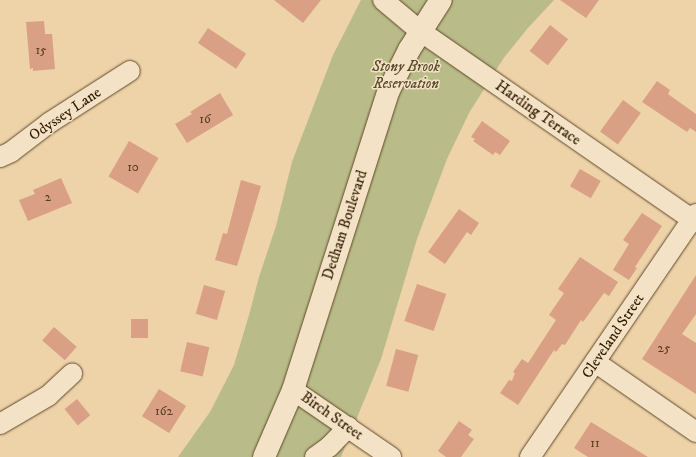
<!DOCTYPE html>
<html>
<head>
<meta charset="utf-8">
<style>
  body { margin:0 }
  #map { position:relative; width:696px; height:457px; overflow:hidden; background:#eed2a8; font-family:"IM FELL DW Pica",serif }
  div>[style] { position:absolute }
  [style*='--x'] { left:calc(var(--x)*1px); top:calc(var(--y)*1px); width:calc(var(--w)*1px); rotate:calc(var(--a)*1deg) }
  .green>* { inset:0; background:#b9bc88 }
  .building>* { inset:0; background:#d9a085; transform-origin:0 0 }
  .roads { filter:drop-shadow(0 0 1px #5f482a) drop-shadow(0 0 1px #5f482a) }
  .street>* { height:20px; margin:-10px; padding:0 10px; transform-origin:10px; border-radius:10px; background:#f4e2c6 }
  .secondary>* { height:22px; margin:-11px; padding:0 11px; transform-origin:11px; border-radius:11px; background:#f4e2c6 }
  span { translate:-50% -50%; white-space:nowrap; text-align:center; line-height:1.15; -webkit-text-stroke:3px #f4e2c6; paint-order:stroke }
  .number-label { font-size:13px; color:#5a3c21 }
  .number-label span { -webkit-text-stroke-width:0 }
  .park-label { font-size:15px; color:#584b29; font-style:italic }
  .street-label { font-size:15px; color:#2f1a00 }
</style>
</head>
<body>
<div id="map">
  <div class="green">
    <i style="clip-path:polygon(361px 0,554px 0,527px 29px,503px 59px,469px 113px,447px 159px,417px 239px,381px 359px,341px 457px,178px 457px,210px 412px,234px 365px,249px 315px,259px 277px,276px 226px,292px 162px,333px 55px)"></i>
  </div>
  <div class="building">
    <i style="clip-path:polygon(274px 0,321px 0,303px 23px)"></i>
    <i style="clip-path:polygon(560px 0,599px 0,586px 18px)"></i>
    <i style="clip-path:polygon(44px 21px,45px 34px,52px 34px,55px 69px,33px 71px,33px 68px,30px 69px,26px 22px)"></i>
    <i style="left:550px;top:25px;width:23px;height:33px;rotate:38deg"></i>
    <i style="left:208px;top:28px;width:46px;height:18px;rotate:34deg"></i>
    <i style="clip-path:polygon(657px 81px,670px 90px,668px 94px,696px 114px,696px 132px,690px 128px,687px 132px,642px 102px)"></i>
    <i style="clip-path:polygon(220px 93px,233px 115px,187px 143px,175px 124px,192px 114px,190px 112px)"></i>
    <i style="left:623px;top:100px;width:22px;height:39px;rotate:36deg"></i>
    <i style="clip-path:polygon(482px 121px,510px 141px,500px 155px,495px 152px,493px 155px,473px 141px,475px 139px,471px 137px)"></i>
    <i style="left:129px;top:141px;width:34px;height:41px;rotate:30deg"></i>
    <i style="left:580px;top:169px;width:24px;height:20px;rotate:30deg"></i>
    <i style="clip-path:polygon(61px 178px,72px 203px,28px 221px,19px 200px,35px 194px,33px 190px)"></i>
    <i style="clip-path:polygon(241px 180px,261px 186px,237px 266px,215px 260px,223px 233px,227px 234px)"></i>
    <i style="clip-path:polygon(459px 209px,479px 223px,471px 235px,467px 232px,445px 264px,428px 252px)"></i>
    <i style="clip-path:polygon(642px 213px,662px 226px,635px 267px,637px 268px,629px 280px,613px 270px,629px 244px,623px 240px)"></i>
    <i style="clip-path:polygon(580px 257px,618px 282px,609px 296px,604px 293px,583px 322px,581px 320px,565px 345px,562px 344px,556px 352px,554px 350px,518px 405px,500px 393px,509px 380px,512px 381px,515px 373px,513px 372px,522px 359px,528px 363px,556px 320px,549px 315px,564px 293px,558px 289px)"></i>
    <i style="clip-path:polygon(696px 275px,696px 314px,682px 334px,696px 343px,696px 394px,642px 359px)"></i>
    <i style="left:417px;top:284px;width:31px;height:39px;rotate:19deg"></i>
    <i style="left:204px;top:285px;width:22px;height:30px;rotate:16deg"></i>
    <i style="left:131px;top:319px;width:17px;height:19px"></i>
    <i style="left:54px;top:327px;width:30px;height:18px;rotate:41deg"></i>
    <i style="left:187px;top:342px;width:23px;height:30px;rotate:13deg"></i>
    <i style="left:396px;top:349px;width:23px;height:38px;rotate:15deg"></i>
    <i style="left:159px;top:389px;width:32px;height:32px;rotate:32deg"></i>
    <i style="left:77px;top:399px;width:21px;height:16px;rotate:51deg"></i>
    <i style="clip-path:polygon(459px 421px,472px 430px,468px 435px,474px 439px,461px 457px,446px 457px,438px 451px)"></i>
    <i style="clip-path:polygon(591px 422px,648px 457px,588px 457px,574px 448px)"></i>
  </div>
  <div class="roads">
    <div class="street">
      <i style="--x:383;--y:0;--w:48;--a:40"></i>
      <i style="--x:420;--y:31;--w:336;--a:34.7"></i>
      <i style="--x:0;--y:157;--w:12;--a:-24"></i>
      <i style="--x:11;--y:152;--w:48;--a:-37.3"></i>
      <i style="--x:49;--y:123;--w:96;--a:-32.7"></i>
      <i style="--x:595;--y:362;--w:123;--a:34.7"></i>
      <i style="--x:293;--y:390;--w:119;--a:34.4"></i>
      <i style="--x:0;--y:424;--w:56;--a:-30.3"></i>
      <i style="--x:48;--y:396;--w:33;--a:-43"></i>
      <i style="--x:315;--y:457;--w:17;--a:-36"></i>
      <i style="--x:329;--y:447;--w:28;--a:-46"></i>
      <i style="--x:530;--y:457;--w:294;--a:-55.7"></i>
    </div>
    <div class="secondary">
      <i style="--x:264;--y:457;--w:73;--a:-66.6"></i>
      <i style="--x:293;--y:390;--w:315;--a:-72.3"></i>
      <i style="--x:389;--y:90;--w:45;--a:-63.4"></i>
      <i style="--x:409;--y:50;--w:59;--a:-57.4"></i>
    </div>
  </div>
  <div class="number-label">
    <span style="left:41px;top:50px">15</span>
    <span style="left:205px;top:119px">16</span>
    <span style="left:133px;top:167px">10</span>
    <span style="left:48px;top:197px">2</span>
    <span style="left:664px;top:348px">25</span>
    <span style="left:164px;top:411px">162</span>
    <span style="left:595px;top:443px">11</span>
  </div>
  <div class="park-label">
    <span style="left:406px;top:75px">Stony Brook<br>Reservation</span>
  </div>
  <div class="street-label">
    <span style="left:538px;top:113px;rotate:35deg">Harding Terrace</span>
    <span style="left:65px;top:114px;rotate:-34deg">Odyssey Lane</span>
    <span style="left:345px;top:225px;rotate:-72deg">Dedham Boulevard</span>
    <span style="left:613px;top:336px;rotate:-56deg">Cleveland Street</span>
    <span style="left:332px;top:416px;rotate:35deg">Birch Street</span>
  </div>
</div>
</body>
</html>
